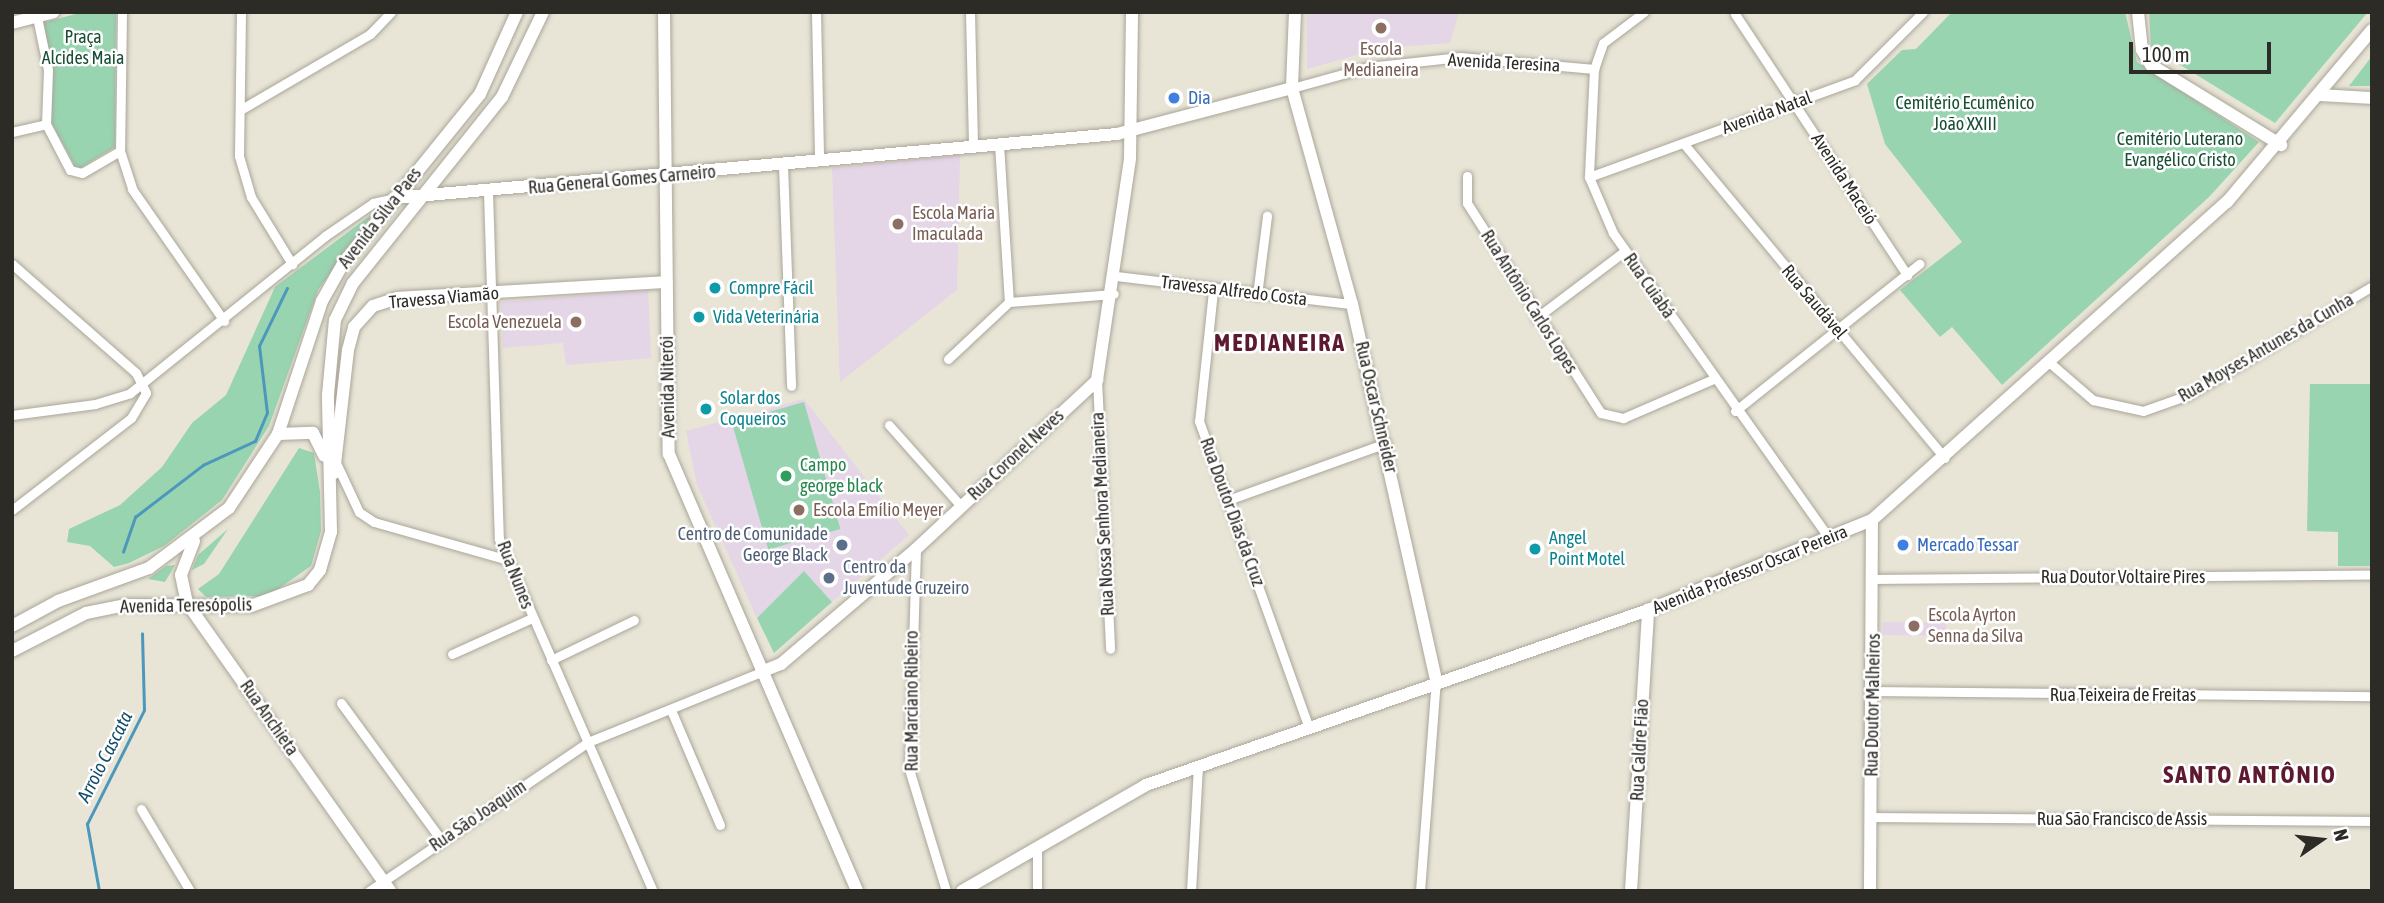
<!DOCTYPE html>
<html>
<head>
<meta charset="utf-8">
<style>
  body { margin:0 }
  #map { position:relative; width:2384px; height:903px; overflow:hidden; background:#e8e5d7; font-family:"Asap Condensed",sans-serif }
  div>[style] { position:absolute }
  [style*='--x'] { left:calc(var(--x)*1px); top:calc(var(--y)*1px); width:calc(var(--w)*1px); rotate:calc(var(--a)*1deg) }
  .education>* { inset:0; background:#e4d5e7; transform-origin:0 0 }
  .green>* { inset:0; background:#99d4b1; transform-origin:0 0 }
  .stream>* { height:2.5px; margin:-1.25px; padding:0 1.25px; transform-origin:1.25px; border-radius:1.25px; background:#4d97bd }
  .roads { filter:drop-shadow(0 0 2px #aaa699) drop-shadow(0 0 2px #aaa699) }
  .street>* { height:9px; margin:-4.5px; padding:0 4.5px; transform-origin:4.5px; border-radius:4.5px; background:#fff }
  .secondary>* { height:12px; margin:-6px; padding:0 6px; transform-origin:6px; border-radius:6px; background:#fff }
  .dots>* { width:19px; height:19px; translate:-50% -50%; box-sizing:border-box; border:4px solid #fff; border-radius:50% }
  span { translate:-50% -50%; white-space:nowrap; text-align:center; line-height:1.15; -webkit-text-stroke:5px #fff; paint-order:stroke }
  .park-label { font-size:18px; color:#184e33 }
  .education-label { font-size:18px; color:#785e54 }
  .left { translate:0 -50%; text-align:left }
  .right { translate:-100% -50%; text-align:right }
  .street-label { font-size:18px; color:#2c2b25 }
  .shop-label { font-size:18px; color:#366cbe }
  .culture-label { font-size:18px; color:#0d838f }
  .leisure-label { font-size:18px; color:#27864d }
  .service-label { font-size:18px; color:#4e5e75 }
  .water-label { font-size:19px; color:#124d69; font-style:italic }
  .district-label { font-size:24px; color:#5d192f; font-weight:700; letter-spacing:2px }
  .frame { position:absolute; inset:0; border:14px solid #2c2b25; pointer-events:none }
  .north { position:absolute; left:2286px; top:805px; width:70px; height:70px; -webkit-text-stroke:5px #fff; paint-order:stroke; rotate:76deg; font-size:19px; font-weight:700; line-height:28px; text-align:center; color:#2c2b25 }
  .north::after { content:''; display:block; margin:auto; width:24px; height:32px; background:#2c2b25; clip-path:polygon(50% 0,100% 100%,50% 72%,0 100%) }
  .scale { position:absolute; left:2129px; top:42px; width:142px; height:32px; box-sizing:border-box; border:4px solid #2c2b25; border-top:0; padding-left:9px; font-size:21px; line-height:24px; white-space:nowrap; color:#2c2b25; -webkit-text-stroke:5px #fff; paint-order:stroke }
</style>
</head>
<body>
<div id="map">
  <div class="education">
    <i style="clip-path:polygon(1307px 12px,1459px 12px,1450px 43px,1382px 48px,1307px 69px)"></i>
    <i style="clip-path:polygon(960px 155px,957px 290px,840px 382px,832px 168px)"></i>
    <i style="clip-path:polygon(648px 290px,651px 358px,566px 365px,563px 343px,503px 348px,501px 302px)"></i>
    <i style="clip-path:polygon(804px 399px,909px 535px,832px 602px,804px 571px,757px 618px,697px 485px,686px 431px)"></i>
    <i style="left:1883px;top:622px;width:63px;height:13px;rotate:1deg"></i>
  </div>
  <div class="green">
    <i style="clip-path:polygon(83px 12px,116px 12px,115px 147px,77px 170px,51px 122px,53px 64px,42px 23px)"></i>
    <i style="clip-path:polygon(1952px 12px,2125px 12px,2137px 62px,2259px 142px,2209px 197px,2002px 385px,1952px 327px,1940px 337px,1900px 290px,1962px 242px,1885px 144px,1867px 84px,1902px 50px,1916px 49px)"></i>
    <i style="clip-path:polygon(2149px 12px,2368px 12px,2275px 123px,2151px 47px)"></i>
    <i style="clip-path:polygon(2372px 56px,2372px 86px,2349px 86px)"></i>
    <i style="clip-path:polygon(376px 211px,318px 290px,269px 426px,222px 500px,164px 546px,129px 563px,114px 567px,90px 546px,67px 542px,69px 529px,120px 505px,162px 467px,192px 423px,226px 395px,275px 287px)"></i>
    <i style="clip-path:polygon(2310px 384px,2372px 384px,2372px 566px,2338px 566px,2338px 532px,2307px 531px)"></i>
    <i style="left:804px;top:402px;width:132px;height:75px;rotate:74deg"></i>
    <i style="clip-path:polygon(299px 448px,314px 453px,320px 492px,321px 531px,311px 566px,268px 596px,206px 597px,198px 589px,219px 574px)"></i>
    <i style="clip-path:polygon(228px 529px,204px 564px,192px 570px,198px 555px)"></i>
    <i style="clip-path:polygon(175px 565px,165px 582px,148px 579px,166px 566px)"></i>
    <i style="clip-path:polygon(804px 571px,832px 602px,774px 653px,757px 618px)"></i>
  </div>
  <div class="stream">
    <i style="--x:123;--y:552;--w:37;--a:-71"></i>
    <i style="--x:135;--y:517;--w:86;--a:-37.4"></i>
    <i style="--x:203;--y:465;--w:57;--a:-24.8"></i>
    <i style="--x:255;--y:441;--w:30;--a:-67"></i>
    <i style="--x:267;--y:413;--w:67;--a:-96.8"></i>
    <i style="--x:259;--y:346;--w:64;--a:-64.2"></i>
    <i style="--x:99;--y:891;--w:68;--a:-100.2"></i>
    <i style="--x:87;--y:824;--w:127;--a:-63.4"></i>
    <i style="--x:144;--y:710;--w:76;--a:-91.5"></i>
  </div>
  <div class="roads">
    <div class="street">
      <i style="--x:122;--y:12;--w:139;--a:90.8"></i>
      <i style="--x:120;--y:151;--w:40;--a:72"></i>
      <i style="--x:132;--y:189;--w:161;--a:55.1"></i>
      <i style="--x:241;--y:12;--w:144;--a:90.8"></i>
      <i style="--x:239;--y:156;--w:43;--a:73.7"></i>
      <i style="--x:251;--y:197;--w:79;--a:58.5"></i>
      <i style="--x:816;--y:12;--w:149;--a:88.8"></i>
      <i style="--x:970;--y:12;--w:134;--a:88.7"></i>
      <i style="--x:1644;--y:12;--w:51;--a:142.9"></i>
      <i style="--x:1603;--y:43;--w:28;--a:109"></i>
      <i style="--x:1594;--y:69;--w:108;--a:92.7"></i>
      <i style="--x:1589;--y:177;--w:61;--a:66.8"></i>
      <i style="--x:1613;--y:233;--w:375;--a:54.7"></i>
      <i style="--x:1735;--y:14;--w:313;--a:56.6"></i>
      <i style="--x:37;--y:17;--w:54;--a:78.3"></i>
      <i style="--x:48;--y:70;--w:54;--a:92.1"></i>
      <i style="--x:46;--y:124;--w:52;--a:62.4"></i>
      <i style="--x:70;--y:170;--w:12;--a:14"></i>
      <i style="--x:82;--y:173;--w:44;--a:-30.1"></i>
      <i style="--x:1292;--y:88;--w:79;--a:-15.4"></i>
      <i style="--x:1368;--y:67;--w:93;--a:-6.2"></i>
      <i style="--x:1460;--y:57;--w:135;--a:5.1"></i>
      <i style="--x:240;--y:110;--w:151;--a:-30.3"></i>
      <i style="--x:370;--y:34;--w:30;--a:-46"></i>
      <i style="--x:12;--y:132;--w:35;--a:-13"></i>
      <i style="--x:999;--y:144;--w:158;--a:86.4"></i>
      <i style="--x:1684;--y:144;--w:408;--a:50.3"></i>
      <i style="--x:783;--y:165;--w:221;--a:87.9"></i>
      <i style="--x:1467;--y:176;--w:27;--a:90"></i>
      <i style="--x:1467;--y:203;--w:249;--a:57.5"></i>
      <i style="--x:1601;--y:413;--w:23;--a:13"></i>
      <i style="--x:1623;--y:418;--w:98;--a:-23.4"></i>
      <i style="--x:1589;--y:177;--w:283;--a:-20"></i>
      <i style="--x:1855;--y:80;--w:96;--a:-45"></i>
      <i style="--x:488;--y:192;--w:347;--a:88.2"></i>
      <i style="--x:499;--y:539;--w:384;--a:66.4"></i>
      <i style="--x:12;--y:264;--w:165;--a:41.3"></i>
      <i style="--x:136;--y:373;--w:22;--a:63"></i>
      <i style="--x:146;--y:393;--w:29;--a:121"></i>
      <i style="--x:131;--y:418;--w:150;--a:142.3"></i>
      <i style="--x:1116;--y:276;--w:238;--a:6.8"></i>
      <i style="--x:1213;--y:291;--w:131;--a:96.1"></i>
      <i style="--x:1199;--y:421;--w:324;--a:70.3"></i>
      <i style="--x:1257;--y:295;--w:80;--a:-82.8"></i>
      <i style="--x:1536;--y:318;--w:111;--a:-37"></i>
      <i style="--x:948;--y:359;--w:83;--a:-43.1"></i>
      <i style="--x:1009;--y:302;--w:105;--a:-4.4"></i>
      <i style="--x:2050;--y:363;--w:57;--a:40.7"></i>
      <i style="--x:2093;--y:400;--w:51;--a:12.4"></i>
      <i style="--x:2143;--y:411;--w:48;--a:-19.6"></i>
      <i style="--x:2188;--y:395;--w:214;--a:-30.6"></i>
      <i style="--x:1097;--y:380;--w:269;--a:87.2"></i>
      <i style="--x:1735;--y:411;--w:236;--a:-38.6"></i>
      <i style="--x:12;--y:415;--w:84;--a:-7.5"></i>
      <i style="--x:95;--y:404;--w:37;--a:-17"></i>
      <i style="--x:130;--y:393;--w:250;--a:-38.8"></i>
      <i style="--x:325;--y:236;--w:58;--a:-34.5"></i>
      <i style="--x:373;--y:203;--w:22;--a:-13"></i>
      <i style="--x:889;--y:425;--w:108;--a:48.4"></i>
      <i style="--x:337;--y:465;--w:52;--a:64.9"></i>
      <i style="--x:359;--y:512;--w:18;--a:34"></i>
      <i style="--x:374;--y:522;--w:139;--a:15.8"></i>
      <i style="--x:1228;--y:500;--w:168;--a:-19.8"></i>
      <i style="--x:916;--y:549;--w:220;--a:91.8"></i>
      <i style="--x:909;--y:769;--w:127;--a:73.1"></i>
      <i style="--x:1874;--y:579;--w:498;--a:-0.5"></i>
      <i style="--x:452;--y:654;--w:88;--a:-24.2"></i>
      <i style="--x:551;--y:660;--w:92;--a:-25.7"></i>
      <i style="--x:1875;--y:691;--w:497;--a:0.6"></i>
      <i style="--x:341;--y:703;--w:171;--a:53.8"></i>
      <i style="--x:671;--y:710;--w:125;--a:66.9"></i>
      <i style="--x:141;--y:809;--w:96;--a:59.1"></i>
      <i style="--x:1872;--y:817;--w:500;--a:0.46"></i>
      <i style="--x:369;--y:891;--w:265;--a:-34.2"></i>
      <i style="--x:588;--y:742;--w:187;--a:-22"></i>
      <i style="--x:1037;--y:891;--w:41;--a:-90"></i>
      <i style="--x:1191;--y:891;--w:126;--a:-86.8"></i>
      <i style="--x:1420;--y:891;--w:212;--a:-85.7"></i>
    </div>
    <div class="secondary">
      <i style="--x:664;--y:12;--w:442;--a:89.4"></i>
      <i style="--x:669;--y:454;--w:476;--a:66.7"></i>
      <i style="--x:1295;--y:12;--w:76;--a:92.3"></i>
      <i style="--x:1292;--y:88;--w:224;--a:74.5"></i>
      <i style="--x:1352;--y:304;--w:385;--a:77.4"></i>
      <i style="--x:2138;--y:12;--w:38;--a:84"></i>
      <i style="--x:2142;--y:50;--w:17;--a:59"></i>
      <i style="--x:2151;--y:65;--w:153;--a:31.6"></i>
      <i style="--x:12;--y:23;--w:43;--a:-14.7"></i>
      <i style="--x:2321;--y:95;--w:51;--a:3.4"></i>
      <i style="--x:394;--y:198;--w:726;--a:-5.06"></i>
      <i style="--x:1117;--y:134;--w:181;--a:-14.7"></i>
      <i style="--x:278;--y:434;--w:35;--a:-2"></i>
      <i style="--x:313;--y:433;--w:25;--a:64"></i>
      <i style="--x:334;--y:473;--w:124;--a:-83.5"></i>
      <i style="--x:348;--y:350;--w:24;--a:-75"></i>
      <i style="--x:354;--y:327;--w:28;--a:-48"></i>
      <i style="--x:373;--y:306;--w:25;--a:-18"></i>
      <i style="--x:397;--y:298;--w:270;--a:-3.4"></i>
      <i style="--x:194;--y:541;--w:36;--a:111"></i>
      <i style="--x:181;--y:575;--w:29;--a:78"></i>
      <i style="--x:187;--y:603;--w:352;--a:54.8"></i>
      <i style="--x:12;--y:626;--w:52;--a:-28.5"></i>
      <i style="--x:58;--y:601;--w:97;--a:-19.9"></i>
      <i style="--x:149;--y:568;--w:100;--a:-36.9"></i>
      <i style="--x:229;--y:508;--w:89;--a:-56.5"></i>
      <i style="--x:278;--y:434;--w:140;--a:-71.7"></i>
      <i style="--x:322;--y:301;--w:45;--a:-60.6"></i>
      <i style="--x:344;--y:262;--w:216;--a:-51"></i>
      <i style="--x:480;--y:94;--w:90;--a:-65.7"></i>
      <i style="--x:12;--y:651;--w:83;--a:-27.2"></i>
      <i style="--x:86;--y:613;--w:41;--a:-11.3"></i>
      <i style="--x:126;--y:605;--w:125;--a:0.5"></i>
      <i style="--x:251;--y:606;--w:61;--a:-20.2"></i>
      <i style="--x:308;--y:585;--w:19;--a:-51"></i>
      <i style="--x:320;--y:570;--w:40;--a:-74"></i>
      <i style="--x:331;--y:532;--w:137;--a:-91.3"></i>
      <i style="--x:328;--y:395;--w:75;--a:-84.7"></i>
      <i style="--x:335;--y:320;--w:41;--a:-64.1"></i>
      <i style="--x:353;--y:283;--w:238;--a:-51.3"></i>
      <i style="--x:502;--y:97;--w:94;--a:-64.2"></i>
      <i style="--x:761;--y:672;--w:22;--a:-22"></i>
      <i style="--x:781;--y:664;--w:177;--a:-40.4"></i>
      <i style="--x:916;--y:549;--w:248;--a:-43"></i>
      <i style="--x:1097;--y:380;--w:224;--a:-81.5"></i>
      <i style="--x:1130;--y:158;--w:146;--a:-89.2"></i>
      <i style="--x:962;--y:891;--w:212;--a:-29.9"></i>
      <i style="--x:1146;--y:785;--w:532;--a:-19.22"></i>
      <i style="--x:1648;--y:610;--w:241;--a:-21.9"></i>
      <i style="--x:1872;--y:520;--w:477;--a:-41.9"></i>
      <i style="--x:2227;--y:202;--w:225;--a:-49.9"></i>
      <i style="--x:1631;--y:891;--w:282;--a:-86.5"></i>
      <i style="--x:1870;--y:891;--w:371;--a:-89.7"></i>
    </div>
  </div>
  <div class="dots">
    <i style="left:1381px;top:28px;background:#8d6e63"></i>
    <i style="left:1174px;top:98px;background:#3f7fe0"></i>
    <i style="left:898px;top:224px;background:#8d6e63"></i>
    <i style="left:715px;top:288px;background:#0f9aa8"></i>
    <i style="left:699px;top:317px;background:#0f9aa8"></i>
    <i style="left:576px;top:322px;background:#8d6e63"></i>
    <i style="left:706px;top:409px;background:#0f9aa8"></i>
    <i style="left:786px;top:476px;background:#2e9e5b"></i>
    <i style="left:799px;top:510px;background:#8d6e63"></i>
    <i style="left:842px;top:545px;background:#5c6f8a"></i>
    <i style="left:1903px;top:545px;background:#3f7fe0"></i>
    <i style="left:1535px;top:549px;background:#0f9aa8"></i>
    <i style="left:829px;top:578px;background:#5c6f8a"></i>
    <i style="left:1914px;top:626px;background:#8d6e63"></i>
  </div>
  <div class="park-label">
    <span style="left:83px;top:48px">Praça<br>Alcides Maia</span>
    <span style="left:1965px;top:114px">Cemitério Ecumênico<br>João XXIII</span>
    <span style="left:2180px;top:150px">Cemitério Luterano<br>Evangélico Cristo</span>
  </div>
  <div class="education-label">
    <span style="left:1381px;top:60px">Escola<br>Medianeira</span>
    <span class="left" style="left:912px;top:224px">Escola Maria<br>Imaculada</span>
    <span class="right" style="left:562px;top:322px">Escola Venezuela</span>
    <span class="left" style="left:813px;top:510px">Escola Emílio Meyer</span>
    <span class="left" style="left:1928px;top:626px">Escola Ayrton<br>Senna da Silva</span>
  </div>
  <div class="street-label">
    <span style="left:1504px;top:63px;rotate:3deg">Avenida Teresina</span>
    <span style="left:1767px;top:113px;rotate:-20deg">Avenida Natal</span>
    <span style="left:1844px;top:179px;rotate:57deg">Avenida Maceió</span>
    <span style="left:622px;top:180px;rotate:-5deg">Rua General Gomes Carneiro</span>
    <span style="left:380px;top:218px;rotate:-52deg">Avenida Silva Paes</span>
    <span style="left:1649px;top:286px;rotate:55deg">Rua Cuiabá</span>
    <span style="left:1234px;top:291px;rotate:7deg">Travessa Alfredo Costa</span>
    <span style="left:444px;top:298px;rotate:-5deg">Travessa Viamão</span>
    <span style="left:1529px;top:302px;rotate:58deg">Rua Antônio Carlos Lopes</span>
    <span style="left:1814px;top:302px;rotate:50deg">Rua Saudável</span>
    <span style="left:2266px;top:348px;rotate:-30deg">Rua Moyses Antunes da Cunha</span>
    <span style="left:668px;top:387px;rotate:-91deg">Avenida Niterói</span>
    <span style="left:1376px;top:407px;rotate:77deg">Rua Oscar Schneider</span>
    <span style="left:1016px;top:455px;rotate:-43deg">Rua Coronel Neves</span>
    <span style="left:1232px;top:512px;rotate:70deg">Rua Doutor Dias da Cruz</span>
    <span style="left:1103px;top:514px;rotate:-93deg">Rua Nossa Senhora Medianeira</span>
    <span style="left:1750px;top:570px;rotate:-22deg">Avenida Professor Oscar Pereira</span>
    <span style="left:515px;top:575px;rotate:69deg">Rua Nunes</span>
    <span style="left:2123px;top:577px">Rua Doutor Voltaire Pires</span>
    <span style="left:186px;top:606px;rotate:-1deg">Avenida Teresópolis</span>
    <span style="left:2123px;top:695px">Rua Teixeira de Freitas</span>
    <span style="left:912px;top:701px;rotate:-90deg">Rua Marciano Ribeiro</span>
    <span style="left:1873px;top:705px;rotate:-89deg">Rua Doutor Malheiros</span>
    <span style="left:269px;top:718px;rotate:55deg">Rua Anchieta</span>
    <span style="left:1640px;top:750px;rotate:-87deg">Rua Caldre Fião</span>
    <span style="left:478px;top:816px;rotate:-34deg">Rua São Joaquim</span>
    <span style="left:2122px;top:819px">Rua São Francisco de Assis</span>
  </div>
  <div class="shop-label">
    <span class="left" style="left:1188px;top:98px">Dia</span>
    <span class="left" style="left:1917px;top:545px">Mercado Tessar</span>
  </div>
  <div class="culture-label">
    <span class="left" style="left:729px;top:288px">Compre Fácil</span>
    <span class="left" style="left:713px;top:317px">Vida Veterinária</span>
    <span class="left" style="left:720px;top:409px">Solar dos<br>Coqueiros</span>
    <span class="left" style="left:1549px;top:549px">Angel<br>Point Motel</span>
  </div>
  <div class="leisure-label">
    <span class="left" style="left:800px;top:476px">Campo<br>george black</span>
  </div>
  <div class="service-label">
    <span class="right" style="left:828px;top:545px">Centro de Comunidade<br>George Black</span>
    <span class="left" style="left:843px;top:578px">Centro da<br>Juventude Cruzeiro</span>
  </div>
  <div class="water-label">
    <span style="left:105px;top:757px;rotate:-63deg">Arroio Cascata</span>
  </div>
  <div class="district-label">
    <span style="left:1280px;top:343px">MEDIANEIRA</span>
    <span style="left:2250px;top:775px">SANTO ANTÔNIO</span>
  </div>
  <div class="frame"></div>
  <div class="north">N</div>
  <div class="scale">100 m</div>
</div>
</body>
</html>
